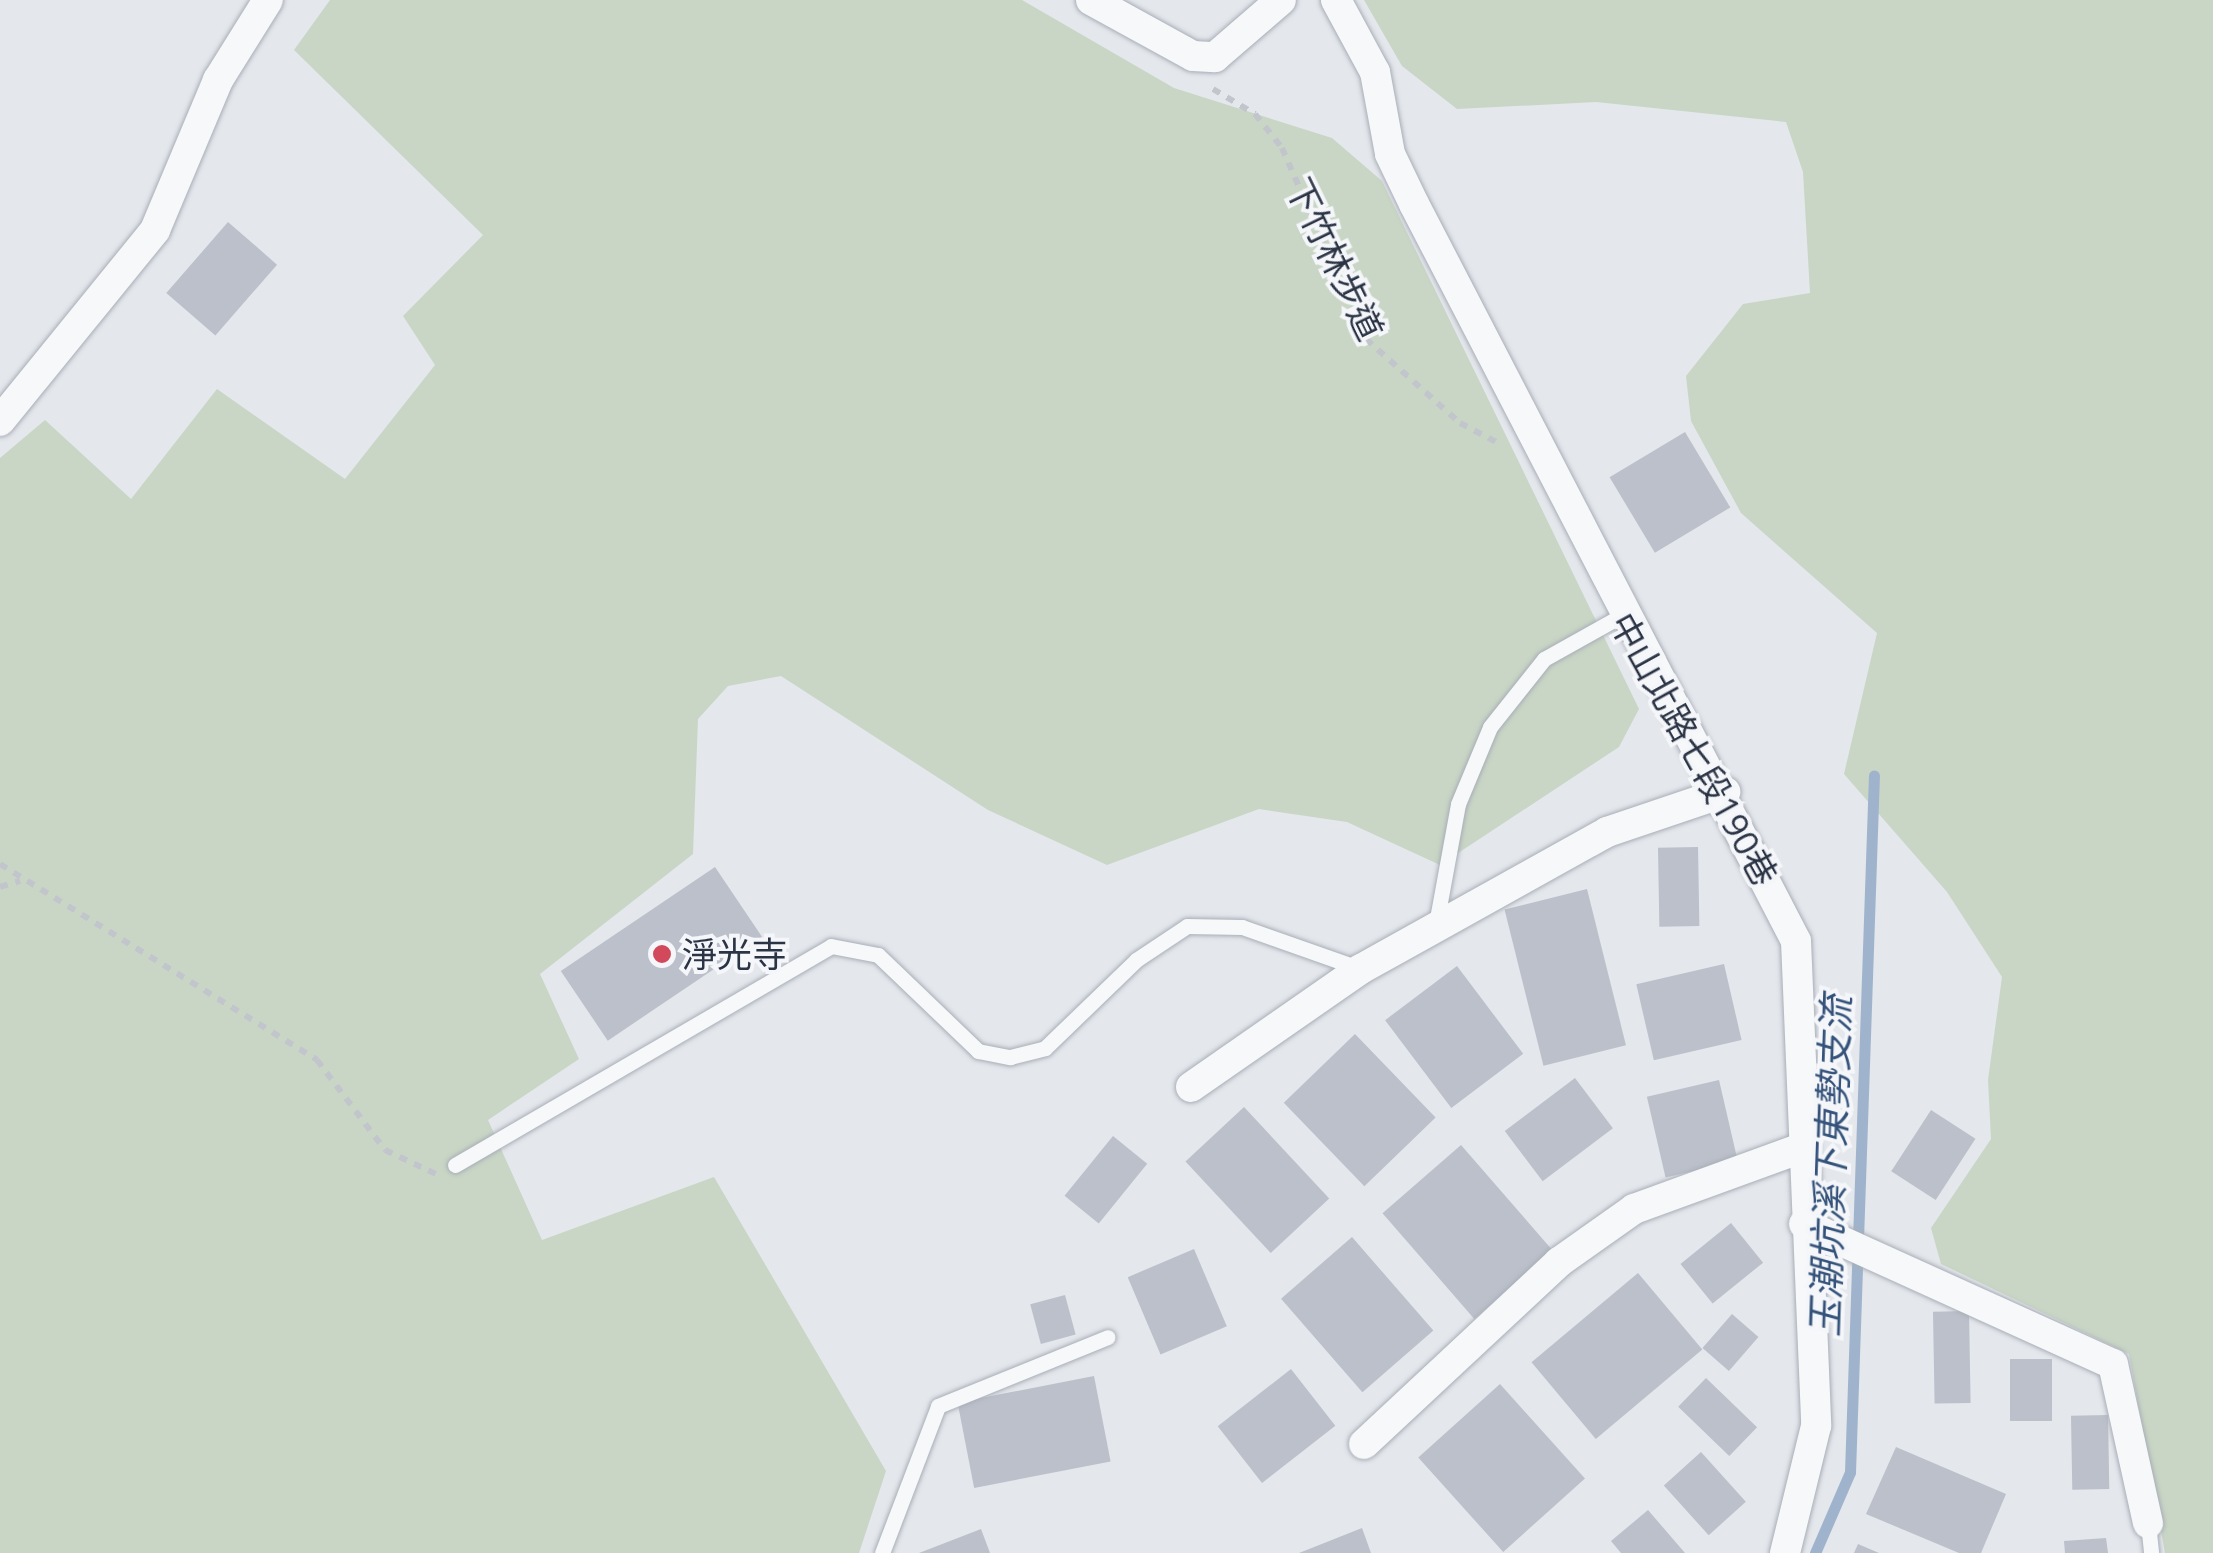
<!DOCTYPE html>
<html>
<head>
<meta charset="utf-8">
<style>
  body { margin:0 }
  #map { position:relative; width:2213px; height:1553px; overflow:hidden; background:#e4e7ec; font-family:"Open Sans","Noto Sans TC",sans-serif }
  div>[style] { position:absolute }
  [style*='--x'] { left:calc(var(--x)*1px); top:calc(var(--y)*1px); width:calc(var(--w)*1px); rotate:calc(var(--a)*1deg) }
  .green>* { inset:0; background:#c9d6c5 }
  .stream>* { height:11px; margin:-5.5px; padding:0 5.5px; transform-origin:5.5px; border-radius:5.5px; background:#9fb4cc }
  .building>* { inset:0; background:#bbc0ca; transform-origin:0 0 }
  .path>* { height:6px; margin-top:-3px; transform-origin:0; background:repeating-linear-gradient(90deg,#c2c5cb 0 8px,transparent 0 16px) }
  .roads { filter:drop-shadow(0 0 2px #a9aeb7) drop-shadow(0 0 2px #a9aeb7) }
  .service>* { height:15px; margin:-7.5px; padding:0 7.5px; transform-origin:7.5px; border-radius:7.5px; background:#f7f8fa }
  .minor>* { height:30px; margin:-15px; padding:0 15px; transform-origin:15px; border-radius:15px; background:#f7f8fa }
  .dots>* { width:28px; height:28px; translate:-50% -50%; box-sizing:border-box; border:5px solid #f4f6f9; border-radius:50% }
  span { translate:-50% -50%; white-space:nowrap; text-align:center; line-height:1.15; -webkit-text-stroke:8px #f4f6f9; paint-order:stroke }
  .street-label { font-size:35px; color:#2b3445 }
  .poi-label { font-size:35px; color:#2b3445 }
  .left { translate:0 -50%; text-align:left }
  .water-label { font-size:38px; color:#34527a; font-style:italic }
</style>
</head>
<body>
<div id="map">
  <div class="green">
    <i style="clip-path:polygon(330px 0,1022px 0,1174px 88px,1332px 138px,1382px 181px,1639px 709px,1619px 747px,1440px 865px,1347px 822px,1259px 809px,1107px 865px,988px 810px,781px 676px,728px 686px,698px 719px,693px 854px,540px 974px,579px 1059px,488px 1120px,542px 1240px,714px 1177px,886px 1471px,859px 1553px,0 1553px,0 458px,45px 420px,131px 499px,217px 389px,345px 479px,435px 365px,403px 316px,483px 235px,294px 50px)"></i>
    <i style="clip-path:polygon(1364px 0,2213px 0,2213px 1553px,2165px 1553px,2129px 1354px,1941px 1264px,1931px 1228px,1991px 1139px,1988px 1080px,2002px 977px,1947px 892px,1844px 774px,1877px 633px,1741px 513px,1691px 421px,1686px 376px,1743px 304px,1810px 293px,1803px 172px,1786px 122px,1596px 102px,1457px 109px,1402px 66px)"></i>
  </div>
  <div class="stream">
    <i style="--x:1815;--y:1553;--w:88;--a:-66.6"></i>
    <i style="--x:1850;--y:1472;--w:697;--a:-88.03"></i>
  </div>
  <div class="building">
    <i style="left:228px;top:222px;width:65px;height:94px;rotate:41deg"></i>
    <i style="left:1685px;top:432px;width:88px;height:88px;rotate:59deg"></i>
    <i style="left:1698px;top:847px;width:79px;height:40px;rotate:89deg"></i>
    <i style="left:715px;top:867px;width:84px;height:186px;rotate:56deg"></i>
    <i style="left:1587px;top:889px;width:161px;height:85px;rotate:76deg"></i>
    <i style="left:1724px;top:964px;width:78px;height:90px;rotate:77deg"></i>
    <i style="left:1457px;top:966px;width:110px;height:90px;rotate:53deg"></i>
    <i style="left:1355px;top:1034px;width:116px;height:99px;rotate:46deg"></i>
    <i style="left:1575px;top:1078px;width:63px;height:88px;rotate:53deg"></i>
    <i style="left:1719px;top:1080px;width:83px;height:74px;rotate:77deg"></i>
    <i style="left:1244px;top:1107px;width:125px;height:80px;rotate:47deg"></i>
    <i style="left:1931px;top:1110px;width:53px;height:73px;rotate:33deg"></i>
    <i style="left:1113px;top:1136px;width:44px;height:77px;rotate:39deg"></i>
    <i style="left:1461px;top:1145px;width:140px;height:104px;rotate:49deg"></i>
    <i style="left:1731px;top:1223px;width:51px;height:65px;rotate:51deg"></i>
    <i style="left:1352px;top:1237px;width:124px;height:94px;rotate:49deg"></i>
    <i style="left:1194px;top:1249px;width:84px;height:72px;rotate:67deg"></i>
    <i style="left:1638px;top:1273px;width:100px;height:139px;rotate:50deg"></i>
    <i style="left:1065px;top:1295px;width:41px;height:36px;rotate:75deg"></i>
    <i style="left:1969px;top:1311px;width:92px;height:36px;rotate:89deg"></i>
    <i style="left:1732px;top:1314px;width:35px;height:45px;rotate:41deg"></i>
    <i style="left:2010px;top:1359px;width:42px;height:62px"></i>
    <i style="left:1291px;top:1369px;width:72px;height:93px;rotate:52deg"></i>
    <i style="left:1094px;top:1376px;width:87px;height:139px;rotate:79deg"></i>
    <i style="left:1706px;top:1378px;width:71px;height:40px;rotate:44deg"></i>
    <i style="left:1500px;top:1384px;width:127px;height:110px;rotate:48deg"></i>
    <i style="left:2108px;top:1415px;width:74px;height:37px;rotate:89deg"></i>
    <i style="clip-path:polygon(1896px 1447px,2006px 1494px,1981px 1553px,1959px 1553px,1866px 1514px)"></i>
    <i style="left:1701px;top:1452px;width:67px;height:50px;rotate:48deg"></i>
    <i style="clip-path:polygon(1648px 1510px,1685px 1553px,1621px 1553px,1611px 1541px)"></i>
    <i style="clip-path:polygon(1362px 1528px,1371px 1553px,1299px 1553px)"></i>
    <i style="clip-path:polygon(981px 1529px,990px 1553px,919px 1553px)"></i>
    <i style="clip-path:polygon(2106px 1538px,2108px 1553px,2065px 1553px,2064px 1541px)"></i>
    <i style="clip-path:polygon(1858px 1544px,1879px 1553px,1854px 1553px)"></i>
  </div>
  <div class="path">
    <i style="--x:1213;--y:89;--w:49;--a:30.8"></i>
    <i style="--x:1255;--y:114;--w:43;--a:51.5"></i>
    <i style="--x:1282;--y:148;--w:209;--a:66.3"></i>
    <i style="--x:1366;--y:339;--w:126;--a:41.8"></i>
    <i style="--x:1460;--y:423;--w:45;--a:27.7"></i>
    <i style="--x:0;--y:864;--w:373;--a:31.7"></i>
    <i style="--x:317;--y:1060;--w:113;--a:52.9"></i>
    <i style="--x:385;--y:1150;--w:56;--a:25.2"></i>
    <i style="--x:0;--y:887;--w:21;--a:-17"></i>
  </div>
  <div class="roads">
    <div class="service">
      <i style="--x:1436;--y:924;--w:122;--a:-79.6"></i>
      <i style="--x:1458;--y:804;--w:83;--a:-67.4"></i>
      <i style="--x:1490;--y:727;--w:87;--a:-51.5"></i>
      <i style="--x:1544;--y:659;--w:88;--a:-29.2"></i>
      <i style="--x:455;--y:1165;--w:435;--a:-30.2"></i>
      <i style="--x:831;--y:946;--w:48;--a:10.8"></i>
      <i style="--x:878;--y:955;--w:139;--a:43.8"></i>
      <i style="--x:978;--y:1051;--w:33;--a:11"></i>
      <i style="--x:1010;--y:1057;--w:36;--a:-14"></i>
      <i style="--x:1045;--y:1048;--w:127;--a:-44"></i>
      <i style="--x:1136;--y:960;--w:61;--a:-33.7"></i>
      <i style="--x:1187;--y:926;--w:55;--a:1"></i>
      <i style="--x:1242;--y:927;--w:126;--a:19.4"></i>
      <i style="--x:2148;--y:1523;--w:30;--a:84"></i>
      <i style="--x:882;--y:1553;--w:157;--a:-69.1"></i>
      <i style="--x:938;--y:1406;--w:183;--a:-22.1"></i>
    </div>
    <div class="minor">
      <i style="--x:1091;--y:0;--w:116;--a:28.8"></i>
      <i style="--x:1193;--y:56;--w:22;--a:3"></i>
      <i style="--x:1215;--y:57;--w:87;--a:-40.8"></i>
      <i style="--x:1336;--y:0;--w:82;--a:61.6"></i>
      <i style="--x:1375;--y:72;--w:83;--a:79.6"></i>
      <i style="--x:1390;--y:154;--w:55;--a:64.4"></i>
      <i style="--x:1414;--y:204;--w:830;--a:62.6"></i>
      <i style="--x:1796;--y:941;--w:485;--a:87.6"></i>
      <i style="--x:1816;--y:1426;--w:131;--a:103.7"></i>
      <i style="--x:0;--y:421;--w:246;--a:-50.9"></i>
      <i style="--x:155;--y:230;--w:163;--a:-67.2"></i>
      <i style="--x:218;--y:80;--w:94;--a:-58"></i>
      <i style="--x:1191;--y:1087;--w:207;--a:-34.8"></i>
      <i style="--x:1361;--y:969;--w:282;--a:-29.1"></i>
      <i style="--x:1607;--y:832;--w:125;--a:-18.7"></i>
      <i style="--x:1804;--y:1224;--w:339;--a:24.4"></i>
      <i style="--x:2113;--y:1364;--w:163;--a:77.6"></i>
      <i style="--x:1364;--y:1444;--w:267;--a:-43"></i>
      <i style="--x:1559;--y:1262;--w:92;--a:-35.2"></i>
      <i style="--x:1634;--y:1209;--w:179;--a:-20"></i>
    </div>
  </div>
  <div class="dots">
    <i style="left:662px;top:954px;background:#d1495b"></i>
  </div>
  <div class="street-label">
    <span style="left:1335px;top:259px;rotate:64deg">下竹林步道</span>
    <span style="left:1694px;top:749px;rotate:61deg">中山北路七段190巷</span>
  </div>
  <div class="poi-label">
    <span class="left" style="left:682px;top:954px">淨光寺</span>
  </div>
  <div class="water-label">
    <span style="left:1830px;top:1166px;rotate:-88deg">玉潮坑溪下東勢支流</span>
  </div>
</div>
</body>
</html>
